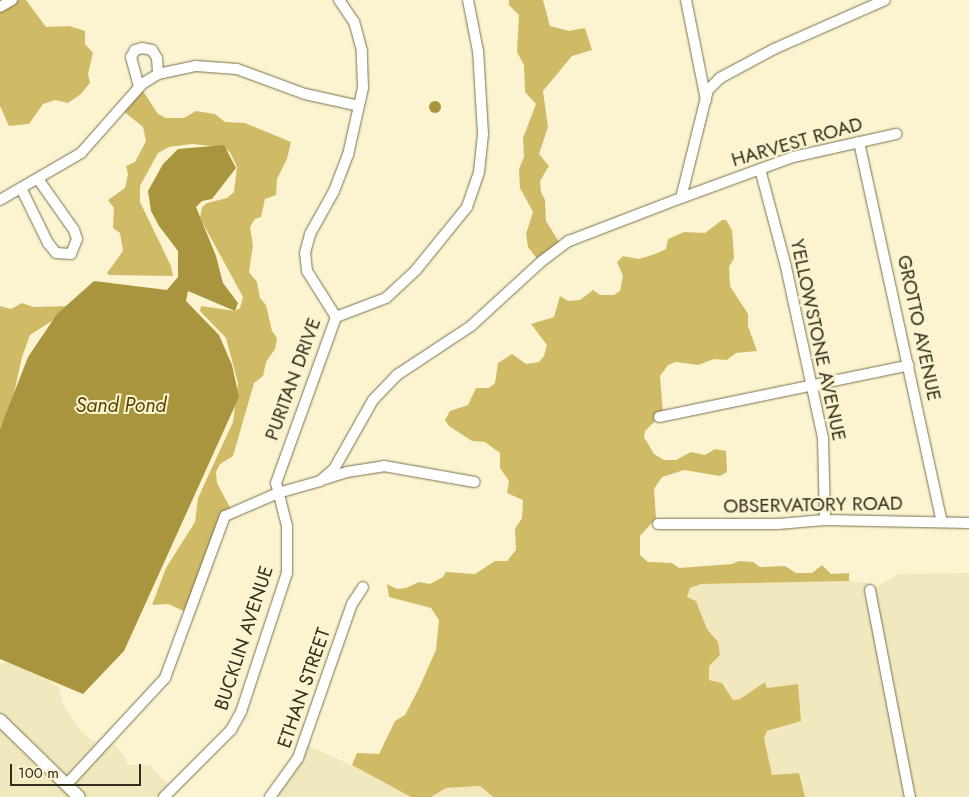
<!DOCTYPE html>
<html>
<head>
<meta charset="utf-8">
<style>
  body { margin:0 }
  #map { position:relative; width:969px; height:797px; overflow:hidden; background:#fcf4d0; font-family:Jost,sans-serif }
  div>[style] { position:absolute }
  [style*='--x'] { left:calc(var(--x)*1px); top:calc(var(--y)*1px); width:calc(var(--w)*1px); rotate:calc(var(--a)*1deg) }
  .built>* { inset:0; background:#f2e8bd }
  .forest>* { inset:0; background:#cfbb66 }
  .water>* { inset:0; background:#a8953e }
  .round { border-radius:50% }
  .roads { filter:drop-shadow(0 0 1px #787050) drop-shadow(0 0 1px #787050) }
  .minor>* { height:10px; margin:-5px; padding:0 5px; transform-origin:5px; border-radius:5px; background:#fff }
  .major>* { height:12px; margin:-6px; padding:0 6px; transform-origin:6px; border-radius:6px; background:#fff }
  span { translate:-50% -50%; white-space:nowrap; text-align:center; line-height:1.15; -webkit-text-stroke:4px #fcf4d0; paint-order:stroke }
  .street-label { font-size:19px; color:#302d1f }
  .water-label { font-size:20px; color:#554700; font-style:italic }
  .scale { position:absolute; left:10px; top:764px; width:131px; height:22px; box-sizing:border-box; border:2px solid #302d1f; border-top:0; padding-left:6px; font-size:15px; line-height:18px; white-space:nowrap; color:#302d1f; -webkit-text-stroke:4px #fcf4d0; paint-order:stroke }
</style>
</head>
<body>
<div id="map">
  <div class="built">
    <i style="clip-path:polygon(969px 573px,969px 797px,805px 797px,799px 773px,772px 775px,764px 738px,766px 731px,778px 730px,798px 684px,767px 688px,765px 682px,740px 699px,733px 700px,722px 683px,709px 680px,709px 666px,718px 642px,707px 629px,696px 601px,687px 597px,690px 588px,701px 584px,849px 581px,867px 583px,873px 589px,898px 574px)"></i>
    <i style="clip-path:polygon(0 663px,13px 663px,45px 677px,59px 688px,63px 705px,82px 732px,98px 745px,109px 739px,124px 755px,128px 765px,149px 765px,170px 786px,164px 797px,0 797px)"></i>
    <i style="clip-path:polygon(308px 746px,352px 765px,411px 797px,278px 797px)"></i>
    <i style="clip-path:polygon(480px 786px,493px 797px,431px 797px,446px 788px)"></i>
  </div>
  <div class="forest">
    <i style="clip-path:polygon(0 0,26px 0,46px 27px,69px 26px,85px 31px,85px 44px,93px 53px,88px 74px,90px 83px,81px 94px,68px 103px,55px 100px,43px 104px,29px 124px,9px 126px,0 106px)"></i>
    <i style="clip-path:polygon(509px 0,543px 0,550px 26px,569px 31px,585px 28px,592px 50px,572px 56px,543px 91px,548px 127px,539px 154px,549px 166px,540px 181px,541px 192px,545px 200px,546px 221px,561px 245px,539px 261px,528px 247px,526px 234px,533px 212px,520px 188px,519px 169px,524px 157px,523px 138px,536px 104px,525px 92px,524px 65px,517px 52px,519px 15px,509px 5px)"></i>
    <i style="clip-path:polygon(143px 91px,158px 114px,166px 118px,184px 118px,196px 111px,215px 114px,225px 122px,245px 123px,291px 142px,287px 159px,277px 179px,276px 195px,265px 199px,261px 217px,255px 219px,250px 227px,253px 245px,249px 272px,257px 282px,260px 298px,266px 305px,272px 331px,277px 338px,275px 349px,266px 362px,263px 376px,254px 383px,233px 456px,220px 464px,216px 472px,217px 483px,232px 511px,188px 613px,168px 604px,152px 605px,166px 568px,195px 522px,198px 498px,233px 422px,238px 383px,226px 338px,200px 311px,201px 306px,235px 311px,240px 308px,243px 297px,200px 218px,202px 207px,207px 203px,227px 198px,234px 192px,237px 167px,230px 152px,222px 147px,192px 144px,169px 147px,158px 153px,140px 186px,140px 202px,171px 266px,173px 276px,109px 275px,107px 273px,123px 251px,120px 233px,113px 228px,114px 208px,108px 200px,125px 188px,128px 174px,126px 166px,135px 162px,146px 141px,143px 127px,122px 110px)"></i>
    <i style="clip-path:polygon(722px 220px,726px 220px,732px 230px,734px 258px,729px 267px,730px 286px,748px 314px,748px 326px,757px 351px,736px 353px,727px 360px,714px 359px,698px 365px,676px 362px,668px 365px,660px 376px,663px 413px,645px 431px,644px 437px,654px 454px,664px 460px,676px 460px,691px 452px,705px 455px,715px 449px,726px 451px,727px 472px,720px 476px,684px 470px,662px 477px,654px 489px,656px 518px,640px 536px,640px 555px,648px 562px,672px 563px,679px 568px,732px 564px,739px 561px,753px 562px,760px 567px,785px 566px,796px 573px,812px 573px,822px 565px,831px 574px,849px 573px,849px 581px,701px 584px,690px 588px,687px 597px,696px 601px,707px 629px,718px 642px,720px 655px,709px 666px,709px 680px,722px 683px,733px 700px,740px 699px,765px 682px,767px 688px,798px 684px,801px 721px,767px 731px,764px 738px,772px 775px,799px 773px,805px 797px,493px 797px,480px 786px,446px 788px,431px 797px,411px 797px,352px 765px,357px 753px,379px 754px,395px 721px,405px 715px,419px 688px,436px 650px,439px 620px,431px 608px,389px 597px,387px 584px,397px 589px,406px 588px,419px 582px,430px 584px,443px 577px,446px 572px,475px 574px,495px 561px,507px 561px,516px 550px,515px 529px,522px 518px,523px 500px,507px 493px,509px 481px,500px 468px,500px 453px,485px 442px,472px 441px,449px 426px,445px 420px,450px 411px,468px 405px,476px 388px,489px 388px,495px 383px,498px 363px,512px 354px,526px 364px,539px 362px,544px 356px,547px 345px,531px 324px,554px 317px,560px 296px,568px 301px,580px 300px,593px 290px,600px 295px,614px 295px,620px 291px,623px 276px,617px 262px,623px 256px,639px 259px,655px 254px,666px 249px,668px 239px,684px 232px,705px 233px)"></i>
    <i style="clip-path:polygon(22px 303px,33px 307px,75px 306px,30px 335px,22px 357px,11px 407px,0 428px,0 306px,11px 309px)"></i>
  </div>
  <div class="water">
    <i class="round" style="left:429px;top:101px;width:12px;height:12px"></i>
    <i style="clip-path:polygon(224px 145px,236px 168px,212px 199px,202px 201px,196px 207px,216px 256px,223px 283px,238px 303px,235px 311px,188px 291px,186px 301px,219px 335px,232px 365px,239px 397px,124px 651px,83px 694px,0 659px,0 429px,28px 357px,57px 314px,94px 281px,167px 290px,178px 277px,178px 251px,159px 226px,151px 211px,148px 191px,163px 164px,178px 149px)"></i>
  </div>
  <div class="roads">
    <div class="minor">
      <i style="--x:686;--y:0;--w:102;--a:78.7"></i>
      <i style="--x:0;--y:7;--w:14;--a:-30"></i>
      <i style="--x:139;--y:87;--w:31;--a:-105"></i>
      <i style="--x:131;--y:57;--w:8;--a:-60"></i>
      <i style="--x:135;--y:50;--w:7;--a:-16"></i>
      <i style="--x:142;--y:48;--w:10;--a:11"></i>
      <i style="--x:152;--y:50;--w:9;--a:58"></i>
      <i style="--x:157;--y:58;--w:16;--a:86"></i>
      <i style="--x:859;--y:142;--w:389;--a:77.7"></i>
      <i style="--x:760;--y:169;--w:101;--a:75.1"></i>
      <i style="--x:786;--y:267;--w:175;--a:77.8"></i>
      <i style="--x:823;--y:438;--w:82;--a:88.6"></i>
      <i style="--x:21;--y:188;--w:61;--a:63.9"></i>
      <i style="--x:48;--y:243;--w:13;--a:51"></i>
      <i style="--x:56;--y:253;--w:15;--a:4"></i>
      <i style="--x:71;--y:254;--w:16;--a:-68"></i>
      <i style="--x:77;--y:239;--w:9;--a:-108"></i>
      <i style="--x:74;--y:230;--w:62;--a:-125.2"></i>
      <i style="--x:681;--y:198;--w:119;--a:-20.1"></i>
      <i style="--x:793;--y:157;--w:106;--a:-12.6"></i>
      <i style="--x:0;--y:200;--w:94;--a:-30.1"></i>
      <i style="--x:81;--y:153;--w:92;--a:-48.5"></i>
      <i style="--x:142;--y:84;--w:19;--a:-32"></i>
      <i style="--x:158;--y:74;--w:39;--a:-12"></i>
      <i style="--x:196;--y:66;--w:41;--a:4.2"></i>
      <i style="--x:237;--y:69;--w:72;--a:20.2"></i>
      <i style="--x:305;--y:94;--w:55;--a:12.5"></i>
      <i style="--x:336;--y:317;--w:53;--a:-20.8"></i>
      <i style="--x:386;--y:298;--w:41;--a:-43"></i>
      <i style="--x:416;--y:270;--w:81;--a:-51"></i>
      <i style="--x:467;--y:207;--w:37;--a:-71"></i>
      <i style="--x:479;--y:172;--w:38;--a:-84"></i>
      <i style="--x:483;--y:134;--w:83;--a:-93.4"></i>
      <i style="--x:478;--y:51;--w:52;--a:-101.1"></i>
      <i style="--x:659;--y:417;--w:255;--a:-11.7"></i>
      <i style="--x:325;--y:479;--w:23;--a:-18"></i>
      <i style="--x:347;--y:472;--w:37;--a:-9"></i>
      <i style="--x:384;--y:466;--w:92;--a:10"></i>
      <i style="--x:658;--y:524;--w:120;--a:0"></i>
      <i style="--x:778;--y:524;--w:47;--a:-4.9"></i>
      <i style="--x:825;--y:520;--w:144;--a:1.2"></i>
      <i style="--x:870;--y:590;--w:211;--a:79.1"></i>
      <i style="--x:66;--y:785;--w:146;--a:-47.2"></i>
      <i style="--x:165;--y:678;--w:173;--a:-69.7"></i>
      <i style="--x:225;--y:516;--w:58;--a:-23.5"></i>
      <i style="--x:278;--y:493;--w:44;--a:-15.9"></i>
      <i style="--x:320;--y:481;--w:18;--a:-41"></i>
      <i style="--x:334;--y:469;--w:79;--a:-60.5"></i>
      <i style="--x:373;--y:400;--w:35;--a:-46"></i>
      <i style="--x:397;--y:375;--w:89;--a:-33.5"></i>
      <i style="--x:471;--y:326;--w:96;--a:-42.5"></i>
      <i style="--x:542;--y:261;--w:34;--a:-37"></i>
      <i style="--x:569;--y:241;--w:120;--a:-21"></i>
      <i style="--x:681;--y:198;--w:111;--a:-76"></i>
      <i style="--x:708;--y:90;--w:17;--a:-45"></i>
      <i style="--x:720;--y:78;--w:61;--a:-28.2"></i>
      <i style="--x:774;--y:49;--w:121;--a:-23.8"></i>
      <i style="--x:164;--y:797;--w:95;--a:-45"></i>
      <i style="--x:231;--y:730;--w:21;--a:-61"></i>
      <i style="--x:241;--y:712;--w:146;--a:-71.7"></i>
      <i style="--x:287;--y:573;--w:47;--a:-90"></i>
      <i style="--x:287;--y:526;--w:44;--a:-104.3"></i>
      <i style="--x:276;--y:483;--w:177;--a:-70.1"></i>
      <i style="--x:336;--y:317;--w:54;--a:-122.2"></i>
      <i style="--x:307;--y:271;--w:18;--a:-96"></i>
      <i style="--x:305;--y:253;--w:20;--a:-75"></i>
      <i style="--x:310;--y:234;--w:49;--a:-60.8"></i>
      <i style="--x:334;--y:191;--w:39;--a:-69"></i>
      <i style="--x:348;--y:155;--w:69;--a:-77.4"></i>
      <i style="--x:363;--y:88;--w:37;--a:-92"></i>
      <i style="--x:362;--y:51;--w:30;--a:-105"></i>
      <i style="--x:354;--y:22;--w:27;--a:-124"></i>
      <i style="--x:270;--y:797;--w:48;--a:-54.3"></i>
      <i style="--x:298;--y:758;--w:163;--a:-70.7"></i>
      <i style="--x:352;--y:604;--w:20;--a:-57"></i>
    </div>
    <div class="major">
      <i style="--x:0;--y:720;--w:110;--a:44.3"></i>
    </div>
  </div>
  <div class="street-label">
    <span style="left:797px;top:142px;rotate:-16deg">HARVEST ROAD</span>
    <span style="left:919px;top:328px;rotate:78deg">GROTTO AVENUE</span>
    <span style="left:818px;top:340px;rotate:78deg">YELLOWSTONE AVENUE</span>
    <span style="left:293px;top:379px;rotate:-70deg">PURITAN DRIVE</span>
    <span style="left:813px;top:505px;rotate:-1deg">OBSERVATORY ROAD</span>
    <span style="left:244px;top:638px;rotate:-72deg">BUCKLIN AVENUE</span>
    <span style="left:304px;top:688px;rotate:-71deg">ETHAN STREET</span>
  </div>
  <div class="water-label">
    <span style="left:121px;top:405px">Sand Pond</span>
  </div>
  <div class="scale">100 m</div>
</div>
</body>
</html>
